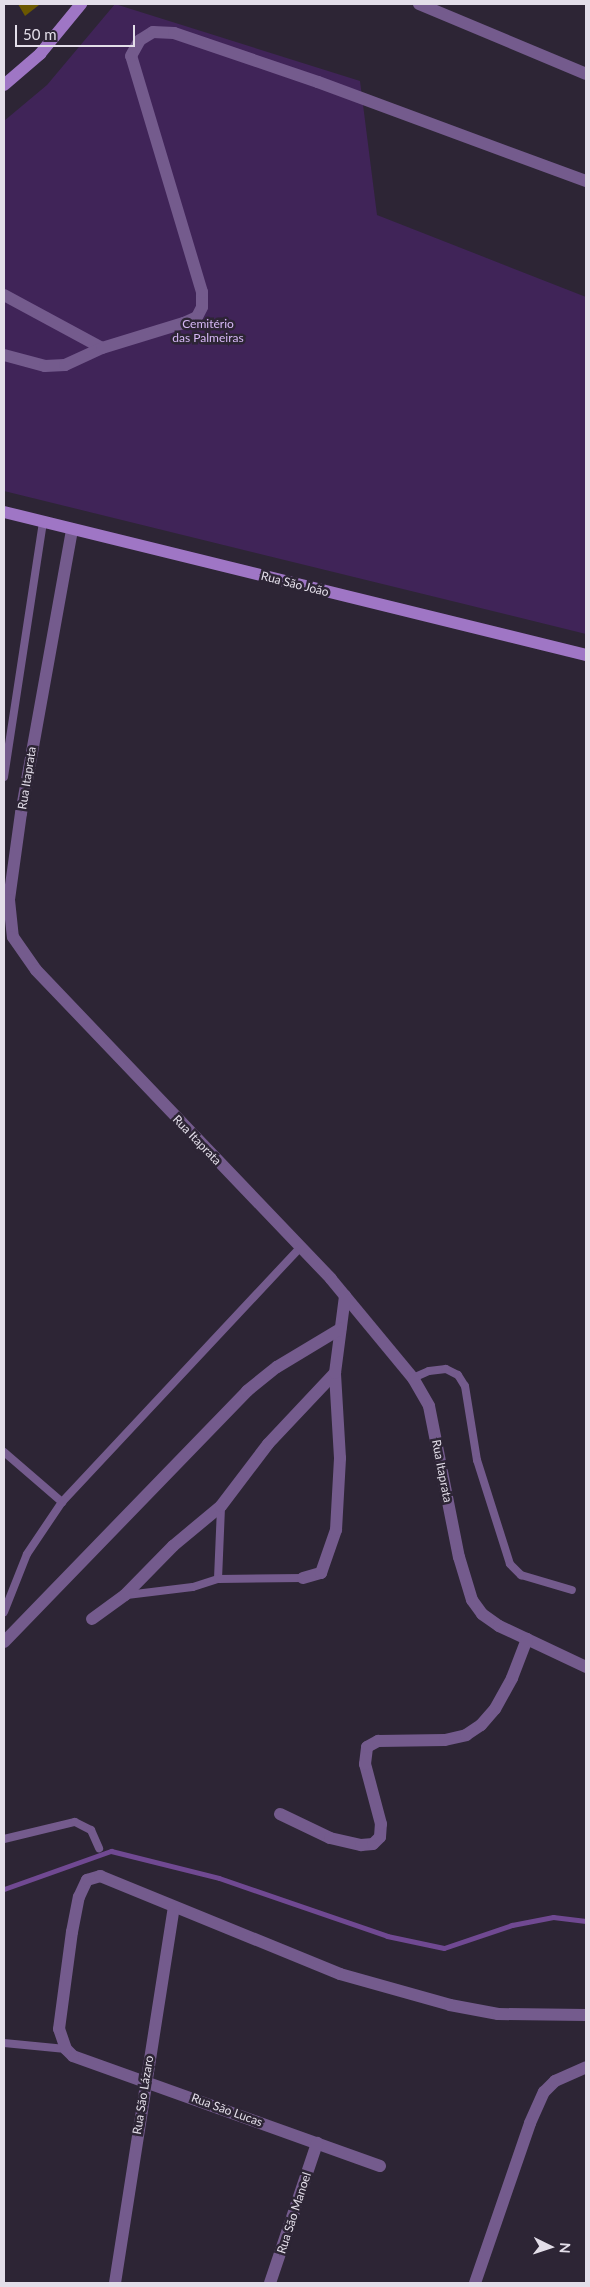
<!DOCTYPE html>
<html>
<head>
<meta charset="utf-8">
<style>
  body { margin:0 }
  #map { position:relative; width:590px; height:2287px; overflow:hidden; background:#2d2535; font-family:Lato,sans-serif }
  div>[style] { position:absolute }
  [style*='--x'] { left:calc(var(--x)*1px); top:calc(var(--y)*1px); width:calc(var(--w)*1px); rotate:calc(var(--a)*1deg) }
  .green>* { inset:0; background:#402458 }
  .stream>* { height:5px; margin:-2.5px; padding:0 2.5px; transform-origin:2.5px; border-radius:2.5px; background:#704992 }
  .building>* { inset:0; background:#6b5800 }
  .lane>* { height:8px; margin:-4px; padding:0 4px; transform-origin:4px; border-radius:4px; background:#745b8d }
  .street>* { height:12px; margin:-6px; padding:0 6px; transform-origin:6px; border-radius:6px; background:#745b8d }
  .secondary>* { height:12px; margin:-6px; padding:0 6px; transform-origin:6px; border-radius:6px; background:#9f76c5 }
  span { translate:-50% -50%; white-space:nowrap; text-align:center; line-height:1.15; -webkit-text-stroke:5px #2d2535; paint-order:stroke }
  .park-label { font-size:12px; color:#d6b8f5 }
  .street-label { font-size:12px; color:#e3dee9 }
  .frame { position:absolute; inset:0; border:5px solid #e3dee9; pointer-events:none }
  .north { position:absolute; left:525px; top:2222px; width:50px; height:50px; -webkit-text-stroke:4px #2d2535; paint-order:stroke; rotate:94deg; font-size:14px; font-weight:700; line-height:20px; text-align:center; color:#e3dee9 }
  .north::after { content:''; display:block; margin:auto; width:18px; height:22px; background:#e3dee9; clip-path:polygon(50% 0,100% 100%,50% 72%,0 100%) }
  .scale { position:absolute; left:15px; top:25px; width:120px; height:22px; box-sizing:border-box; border:2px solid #e3dee9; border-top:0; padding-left:6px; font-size:15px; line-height:18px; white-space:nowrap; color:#e3dee9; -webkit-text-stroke:4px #2d2535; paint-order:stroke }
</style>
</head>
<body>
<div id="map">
  <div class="green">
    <i style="clip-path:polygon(115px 4px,360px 81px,377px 215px,586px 297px,586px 634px,4px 491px,4px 121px,47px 85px)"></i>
  </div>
  <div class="stream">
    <i style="--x:4;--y:1889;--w:114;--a:-19.6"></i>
    <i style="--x:111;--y:1851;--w:111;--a:14"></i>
    <i style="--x:219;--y:1878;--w:178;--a:19"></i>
    <i style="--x:387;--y:1936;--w:58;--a:11.9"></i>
    <i style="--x:444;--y:1948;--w:72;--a:-18.7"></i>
    <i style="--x:512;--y:1925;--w:42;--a:-11"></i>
    <i style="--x:553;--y:1917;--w:33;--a:7"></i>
  </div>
  <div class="building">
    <i style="clip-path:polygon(18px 4px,38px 4px,39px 5px,25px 16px)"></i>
  </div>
  <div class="lane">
    <i style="--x:4;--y:777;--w:258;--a:-81.3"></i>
    <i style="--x:413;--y:1378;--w:17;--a:-24"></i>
    <i style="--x:429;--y:1371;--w:17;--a:-7"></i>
    <i style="--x:446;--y:1369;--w:13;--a:27"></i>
    <i style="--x:458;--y:1375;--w:13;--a:58"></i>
    <i style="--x:465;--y:1386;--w:75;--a:80.8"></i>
    <i style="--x:477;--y:1460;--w:109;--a:72.4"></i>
    <i style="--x:510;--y:1564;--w:16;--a:45"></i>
    <i style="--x:521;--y:1575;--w:53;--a:16.4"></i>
    <i style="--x:4;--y:1452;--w:77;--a:40.8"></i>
    <i style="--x:218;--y:1579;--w:73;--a:-87.6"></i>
    <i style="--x:127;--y:1595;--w:66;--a:-6.9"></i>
    <i style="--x:193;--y:1587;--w:26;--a:-18"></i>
    <i style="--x:218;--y:1579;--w:85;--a:-0.7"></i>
    <i style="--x:4;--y:1612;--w:62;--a:-68.4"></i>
    <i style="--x:27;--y:1554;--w:63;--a:-56.1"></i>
    <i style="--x:62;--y:1502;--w:348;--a:-46.9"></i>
    <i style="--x:4;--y:1839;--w:73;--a:-13.5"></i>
    <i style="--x:75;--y:1822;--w:18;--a:27"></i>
    <i style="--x:91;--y:1830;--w:20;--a:66"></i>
    <i style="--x:4;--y:2043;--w:62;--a:5.5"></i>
  </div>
  <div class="street">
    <i style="--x:419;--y:4;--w:181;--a:22.7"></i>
    <i style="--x:4;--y:295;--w:111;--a:28.4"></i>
    <i style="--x:4;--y:355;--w:42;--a:15"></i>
    <i style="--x:45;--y:366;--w:20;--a:-3"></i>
    <i style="--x:65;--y:365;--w:41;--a:-24.7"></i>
    <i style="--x:102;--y:348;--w:86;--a:-17"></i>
    <i style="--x:184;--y:323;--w:14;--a:-25"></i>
    <i style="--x:197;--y:317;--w:11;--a:-63"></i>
    <i style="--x:202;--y:307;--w:15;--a:-90"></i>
    <i style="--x:202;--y:292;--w:246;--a:-106.7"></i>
    <i style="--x:131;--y:56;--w:18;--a:-61"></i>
    <i style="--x:140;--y:40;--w:15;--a:-32"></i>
    <i style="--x:153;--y:32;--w:21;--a:3"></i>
    <i style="--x:174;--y:33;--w:152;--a:18.8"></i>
    <i style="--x:318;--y:82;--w:286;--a:20.3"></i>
    <i style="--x:72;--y:530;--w:288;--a:100.2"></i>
    <i style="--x:21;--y:813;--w:88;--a:97.9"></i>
    <i style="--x:9;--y:900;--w:37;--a:84"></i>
    <i style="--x:13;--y:937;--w:40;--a:55.1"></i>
    <i style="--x:36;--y:970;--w:427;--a:46.3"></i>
    <i style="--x:331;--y:1279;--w:129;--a:50.4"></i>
    <i style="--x:413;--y:1378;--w:32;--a:60"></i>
    <i style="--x:429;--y:1406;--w:154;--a:78.8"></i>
    <i style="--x:459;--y:1557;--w:45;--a:73.2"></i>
    <i style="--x:472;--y:1600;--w:17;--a:54"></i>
    <i style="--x:482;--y:1614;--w:21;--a:35"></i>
    <i style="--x:499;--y:1626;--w:96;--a:25.2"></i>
    <i style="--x:303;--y:1578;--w:19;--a:-16"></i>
    <i style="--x:321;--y:1573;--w:46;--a:-70.8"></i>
    <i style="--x:336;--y:1530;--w:72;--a:-86.8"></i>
    <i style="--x:340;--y:1458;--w:85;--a:-93.4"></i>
    <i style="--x:92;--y:1619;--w:41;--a:-36"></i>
    <i style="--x:125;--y:1595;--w:69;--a:-45.6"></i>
    <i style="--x:173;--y:1546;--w:62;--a:-39.8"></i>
    <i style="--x:221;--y:1506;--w:78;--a:-52.8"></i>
    <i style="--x:268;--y:1444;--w:98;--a:-46.7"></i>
    <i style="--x:335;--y:1373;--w:78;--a:-82.6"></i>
    <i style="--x:4;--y:1642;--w:349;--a:-45.9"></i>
    <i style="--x:247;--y:1391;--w:38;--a:-39"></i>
    <i style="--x:277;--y:1367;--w:74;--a:-31.1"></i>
    <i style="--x:280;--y:1814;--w:55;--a:25.6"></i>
    <i style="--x:330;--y:1838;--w:32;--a:13"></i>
    <i style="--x:361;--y:1845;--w:12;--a:-5"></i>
    <i style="--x:373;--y:1844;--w:10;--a:-45"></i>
    <i style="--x:380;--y:1837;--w:13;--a:-86"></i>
    <i style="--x:381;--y:1824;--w:62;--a:-104.9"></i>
    <i style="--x:365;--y:1764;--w:17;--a:-83"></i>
    <i style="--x:367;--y:1747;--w:13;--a:-29"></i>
    <i style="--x:378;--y:1741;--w:67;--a:-0.9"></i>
    <i style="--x:445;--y:1740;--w:22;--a:-13"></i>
    <i style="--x:466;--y:1735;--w:18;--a:-34"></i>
    <i style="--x:481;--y:1725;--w:21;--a:-49"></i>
    <i style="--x:495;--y:1709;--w:35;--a:-61"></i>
    <i style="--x:512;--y:1678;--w:42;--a:-69"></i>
    <i style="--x:380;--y:2166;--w:326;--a:-160.3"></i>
    <i style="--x:73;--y:2056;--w:10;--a:-135"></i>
    <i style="--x:66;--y:2049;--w:21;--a:-109"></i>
    <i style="--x:59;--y:2029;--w:98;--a:-82.4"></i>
    <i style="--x:72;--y:1932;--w:36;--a:-79"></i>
    <i style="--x:79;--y:1897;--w:19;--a:-65"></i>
    <i style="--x:87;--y:1880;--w:14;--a:-17"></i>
    <i style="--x:100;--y:1876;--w:259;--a:22.2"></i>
    <i style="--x:340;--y:1974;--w:114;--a:15.7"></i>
    <i style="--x:450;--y:2005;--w:49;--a:10.6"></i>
    <i style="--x:498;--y:2014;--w:88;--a:0.7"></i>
    <i style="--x:115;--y:2283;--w:380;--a:-81.1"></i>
    <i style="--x:270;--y:2283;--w:148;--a:-71.4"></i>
    <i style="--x:475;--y:2283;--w:169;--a:-71"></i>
    <i style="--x:530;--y:2123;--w:34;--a:-66"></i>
    <i style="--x:544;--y:2092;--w:16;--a:-45"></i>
    <i style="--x:555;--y:2081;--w:34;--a:-24"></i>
  </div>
  <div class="secondary">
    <i style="--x:4;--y:85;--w:48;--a:-40.7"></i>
    <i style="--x:40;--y:54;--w:65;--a:-50.6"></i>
    <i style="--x:4;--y:512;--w:599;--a:13.8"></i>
  </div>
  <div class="park-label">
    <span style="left:208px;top:331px">Cemitério<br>das Palmeiras</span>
  </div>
  <div class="street-label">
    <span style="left:295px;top:584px;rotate:14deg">Rua São João</span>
    <span style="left:27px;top:778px;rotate:-81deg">Rua Itaprata</span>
    <span style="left:197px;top:1140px;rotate:46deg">Rua Itaprata</span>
    <span style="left:442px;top:1471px;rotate:79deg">Rua Itaprata</span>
    <span style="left:143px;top:2095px;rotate:-81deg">Rua São Lázaro</span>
    <span style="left:227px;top:2110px;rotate:20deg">Rua São Lucas</span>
    <span style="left:294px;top:2213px;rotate:-72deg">Rua São Manoel</span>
  </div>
  <div class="frame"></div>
  <div class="north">N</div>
  <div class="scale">50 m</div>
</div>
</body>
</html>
